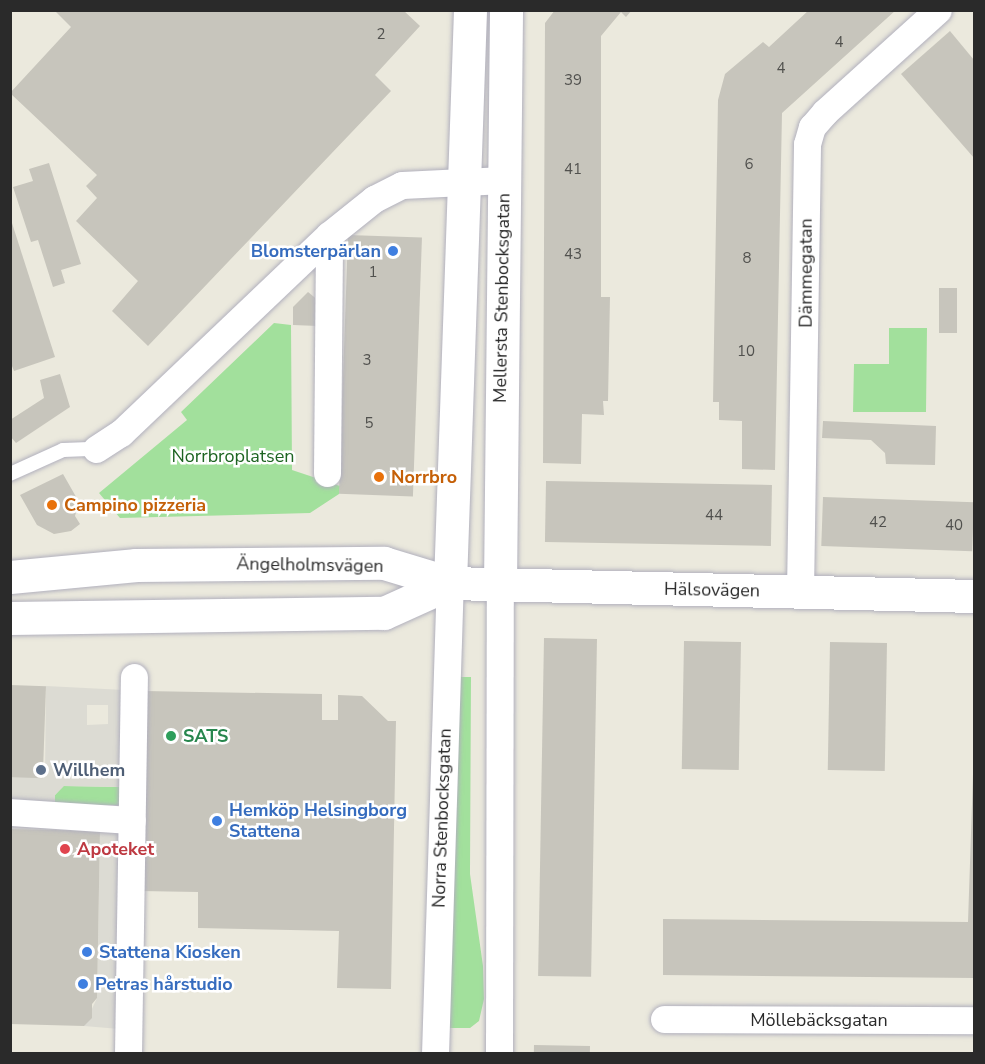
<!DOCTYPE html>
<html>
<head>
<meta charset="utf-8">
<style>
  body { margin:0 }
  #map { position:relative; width:985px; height:1064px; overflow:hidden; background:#ebe9dd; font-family:"Nunito Sans",sans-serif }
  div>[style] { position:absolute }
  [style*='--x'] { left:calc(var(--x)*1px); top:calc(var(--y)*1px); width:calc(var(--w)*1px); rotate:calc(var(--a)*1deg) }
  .green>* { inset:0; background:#a2e09c }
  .plaza>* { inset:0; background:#dcdbd3 }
  .building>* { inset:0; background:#c7c5bc; transform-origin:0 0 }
  .roads { filter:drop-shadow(0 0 2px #b1b0bd) drop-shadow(0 0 2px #b1b0bd) }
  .lane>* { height:14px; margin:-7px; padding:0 7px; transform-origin:7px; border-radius:7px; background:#fff }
  .street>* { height:27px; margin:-13.5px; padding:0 13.5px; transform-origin:13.5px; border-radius:13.5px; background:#fff }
  .secondary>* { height:33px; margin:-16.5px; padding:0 16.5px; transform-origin:16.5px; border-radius:16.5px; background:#fff }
  .dots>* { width:16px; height:16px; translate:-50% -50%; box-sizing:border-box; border:3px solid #fff; border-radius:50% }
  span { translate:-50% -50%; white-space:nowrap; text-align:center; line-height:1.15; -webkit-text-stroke:5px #fff; paint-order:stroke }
  .number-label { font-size:15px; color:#51514e }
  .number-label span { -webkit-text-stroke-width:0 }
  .shop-label { font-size:18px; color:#366cbe; font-weight:700 }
  .right { translate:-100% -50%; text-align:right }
  .left { translate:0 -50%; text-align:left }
  .street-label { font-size:18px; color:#2a2a2a }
  .park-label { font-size:18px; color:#1d6421 }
  .food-label { font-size:18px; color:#c56008; font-weight:700 }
  .leisure-label { font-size:18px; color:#27864d; font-weight:700 }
  .service-label { font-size:18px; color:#4e5e75; font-weight:700 }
  .health-label { font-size:18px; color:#be3a42; font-weight:700 }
  .frame { position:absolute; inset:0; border:12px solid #2a2a2a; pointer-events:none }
</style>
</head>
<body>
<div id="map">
  <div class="green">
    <i style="clip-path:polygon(274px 323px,291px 325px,292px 470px,340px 486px,339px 494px,310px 513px,120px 518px,99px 493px,187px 420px,181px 412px)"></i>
    <i style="clip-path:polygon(889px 328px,927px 328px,926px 412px,853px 412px,854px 364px,889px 364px)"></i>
    <i style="clip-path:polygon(460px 677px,471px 677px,470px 874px,483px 966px,484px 999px,479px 1021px,470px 1028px,446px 1028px)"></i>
    <i style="clip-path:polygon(63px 786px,124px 787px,123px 805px,55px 805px,55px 795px)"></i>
  </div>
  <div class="plaza">
    <i style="clip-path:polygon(evenodd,46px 686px,144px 691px,140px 891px,143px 1031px,84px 1026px,97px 998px,100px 832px,11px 829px,11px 777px,45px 777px,46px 686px,87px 705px,108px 705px,108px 724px,87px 725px,87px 705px,46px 686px,64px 786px,124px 787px,123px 805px,55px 805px,55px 795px,64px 786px)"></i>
  </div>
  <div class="building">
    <i style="clip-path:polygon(54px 10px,403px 10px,420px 26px,375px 75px,391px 91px,148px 346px,112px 311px,138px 281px,76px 221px,97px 198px,86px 186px,97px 175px,10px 93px,71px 27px)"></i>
    <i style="clip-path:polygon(555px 10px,632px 10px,626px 17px,621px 12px,601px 36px,601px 297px,610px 297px,608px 401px,603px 401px,604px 415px,582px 414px,581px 464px,543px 463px,545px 23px)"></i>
    <i style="clip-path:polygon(809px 10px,896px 10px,782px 113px,775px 470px,742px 469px,742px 421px,719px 420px,719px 402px,713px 402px,718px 100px,725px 74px,763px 42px,769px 47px)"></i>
    <i style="clip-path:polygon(950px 31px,974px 60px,974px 158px,901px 74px)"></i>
    <i style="clip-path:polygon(49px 163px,81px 264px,61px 270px,65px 283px,53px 287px,38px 240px,31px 242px,13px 187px,33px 181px,29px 169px)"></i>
    <i style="clip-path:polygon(11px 220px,55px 357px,14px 371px,10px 361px)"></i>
    <i style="left:348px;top:235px;width:74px;height:259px;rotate:2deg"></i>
    <i style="left:939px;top:288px;width:18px;height:45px"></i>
    <i style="clip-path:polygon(308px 292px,319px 301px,318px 326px,293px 325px,293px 307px)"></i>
    <i style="clip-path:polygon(60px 374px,70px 407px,16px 443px,10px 436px,10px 420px,44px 398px,40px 380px)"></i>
    <i style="clip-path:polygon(823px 421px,936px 426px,935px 465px,886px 464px,885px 453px,871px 440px,822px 438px)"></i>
    <i style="clip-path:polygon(63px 474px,79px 502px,75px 516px,80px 524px,71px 531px,54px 534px,37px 525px,20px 495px)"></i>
    <i style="left:546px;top:481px;width:226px;height:61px;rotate:1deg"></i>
    <i style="left:823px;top:497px;width:151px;height:49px;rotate:2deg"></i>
    <i style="left:544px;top:638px;width:53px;height:338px;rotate:1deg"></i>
    <i style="left:684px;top:641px;width:57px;height:128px;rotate:1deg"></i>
    <i style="left:830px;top:642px;width:57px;height:128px;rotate:1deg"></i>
    <i style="left:10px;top:685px;width:36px;height:92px;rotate:2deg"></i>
    <i style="clip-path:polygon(144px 691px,322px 694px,322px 720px,338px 720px,338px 695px,362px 696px,388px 721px,396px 721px,391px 989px,337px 988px,339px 931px,198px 928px,198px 892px,140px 891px)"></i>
    <i style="clip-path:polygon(973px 774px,974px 978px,663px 975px,663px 919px,968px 922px)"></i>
    <i style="clip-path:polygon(10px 829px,100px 831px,97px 998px,92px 1004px,92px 1018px,84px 1026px,10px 1024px)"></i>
    <i style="left:534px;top:1045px;width:56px;height:9px;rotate:1deg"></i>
  </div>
  <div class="roads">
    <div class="lane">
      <i style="--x:10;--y:474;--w:58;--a:-24.4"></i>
      <i style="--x:63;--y:450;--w:33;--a:-2"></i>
    </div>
    <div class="street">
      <i style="--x:96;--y:449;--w:30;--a:-33"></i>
      <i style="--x:121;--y:433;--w:287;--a:-43.6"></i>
      <i style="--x:329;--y:235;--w:58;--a:-38.7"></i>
      <i style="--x:374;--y:199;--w:31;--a:-27"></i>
      <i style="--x:402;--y:185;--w:102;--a:-2.8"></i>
      <i style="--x:327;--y:473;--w:238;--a:-89.5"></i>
      <i style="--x:800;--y:592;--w:448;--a:-89.1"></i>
      <i style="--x:807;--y:144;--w:18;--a:-74"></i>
      <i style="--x:812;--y:127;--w:20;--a:-49"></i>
      <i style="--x:825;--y:112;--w:152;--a:-42.1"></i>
      <i style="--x:10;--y:812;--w:122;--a:3.8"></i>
      <i style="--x:664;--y:1019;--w:310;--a:0.2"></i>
      <i style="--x:128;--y:1054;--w:377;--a:-89.1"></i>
      <i style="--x:435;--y:1054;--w:471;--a:-88.2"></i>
      <i style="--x:499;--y:1054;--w:468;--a:-89.9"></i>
    </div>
    <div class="secondary">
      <i style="--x:10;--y:577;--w:127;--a:-5.4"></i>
      <i style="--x:136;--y:565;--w:248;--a:-0.5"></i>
      <i style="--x:384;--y:563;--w:69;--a:16.9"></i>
      <i style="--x:450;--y:583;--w:524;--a:1.42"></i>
      <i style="--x:450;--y:583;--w:573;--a:-88"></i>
      <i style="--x:500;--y:586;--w:576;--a:-89.4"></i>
      <i style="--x:10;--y:618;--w:374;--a:-0.8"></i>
      <i style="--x:384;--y:613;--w:72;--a:-24.4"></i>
    </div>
  </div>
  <div class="dots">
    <i style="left:393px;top:251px;background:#3f7fe0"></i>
    <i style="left:379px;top:477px;background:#e8710a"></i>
    <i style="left:52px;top:505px;background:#e8710a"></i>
    <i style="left:171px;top:736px;background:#2e9e5b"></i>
    <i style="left:41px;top:770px;background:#5c6f8a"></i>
    <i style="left:217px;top:821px;background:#3f7fe0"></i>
    <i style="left:65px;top:849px;background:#e0444e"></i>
    <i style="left:87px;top:952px;background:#3f7fe0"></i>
    <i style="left:83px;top:984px;background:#3f7fe0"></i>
  </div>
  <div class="number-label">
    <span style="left:381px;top:35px">2</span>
    <span style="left:839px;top:43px">4</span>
    <span style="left:781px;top:69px">4</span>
    <span style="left:573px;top:81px">39</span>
    <span style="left:749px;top:165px">6</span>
    <span style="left:573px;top:170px">41</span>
    <span style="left:573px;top:255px">43</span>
    <span style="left:747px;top:259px">8</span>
    <span style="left:373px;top:273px">1</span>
    <span style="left:746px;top:352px">10</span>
    <span style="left:367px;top:361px">3</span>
    <span style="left:369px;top:424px">5</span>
    <span style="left:714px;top:516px">44</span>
    <span style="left:878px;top:523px">42</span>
    <span style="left:954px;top:526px">40</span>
  </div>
  <div class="shop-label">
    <span class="right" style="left:381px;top:251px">Blomsterpärlan</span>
    <span class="left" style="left:229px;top:821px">Hemköp Helsingborg<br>Stattena</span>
    <span class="left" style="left:99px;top:952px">Stattena Kiosken</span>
    <span class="left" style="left:95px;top:984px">Petras hårstudio</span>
  </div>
  <div class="street-label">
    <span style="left:806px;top:273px;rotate:-90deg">Dämmegatan</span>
    <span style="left:502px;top:298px;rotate:-89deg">Mellersta Stenbocksgatan</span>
    <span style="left:310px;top:565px;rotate:1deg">Ängelholmsvägen</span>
    <span style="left:712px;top:590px;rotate:1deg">Hälsovägen</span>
    <span style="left:442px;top:818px;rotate:-88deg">Norra Stenbocksgatan</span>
    <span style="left:819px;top:1020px">Möllebäcksgatan</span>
  </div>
  <div class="park-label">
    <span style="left:233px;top:456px">Norrbroplatsen</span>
  </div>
  <div class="food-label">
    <span class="left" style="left:391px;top:477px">Norrbro</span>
    <span class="left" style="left:64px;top:505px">Campino pizzeria</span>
  </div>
  <div class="leisure-label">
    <span class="left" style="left:183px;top:736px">SATS</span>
  </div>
  <div class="service-label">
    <span class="left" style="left:53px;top:770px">Willhem</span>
  </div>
  <div class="health-label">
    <span class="left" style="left:77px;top:849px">Apoteket</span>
  </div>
  <div class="frame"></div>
</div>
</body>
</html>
